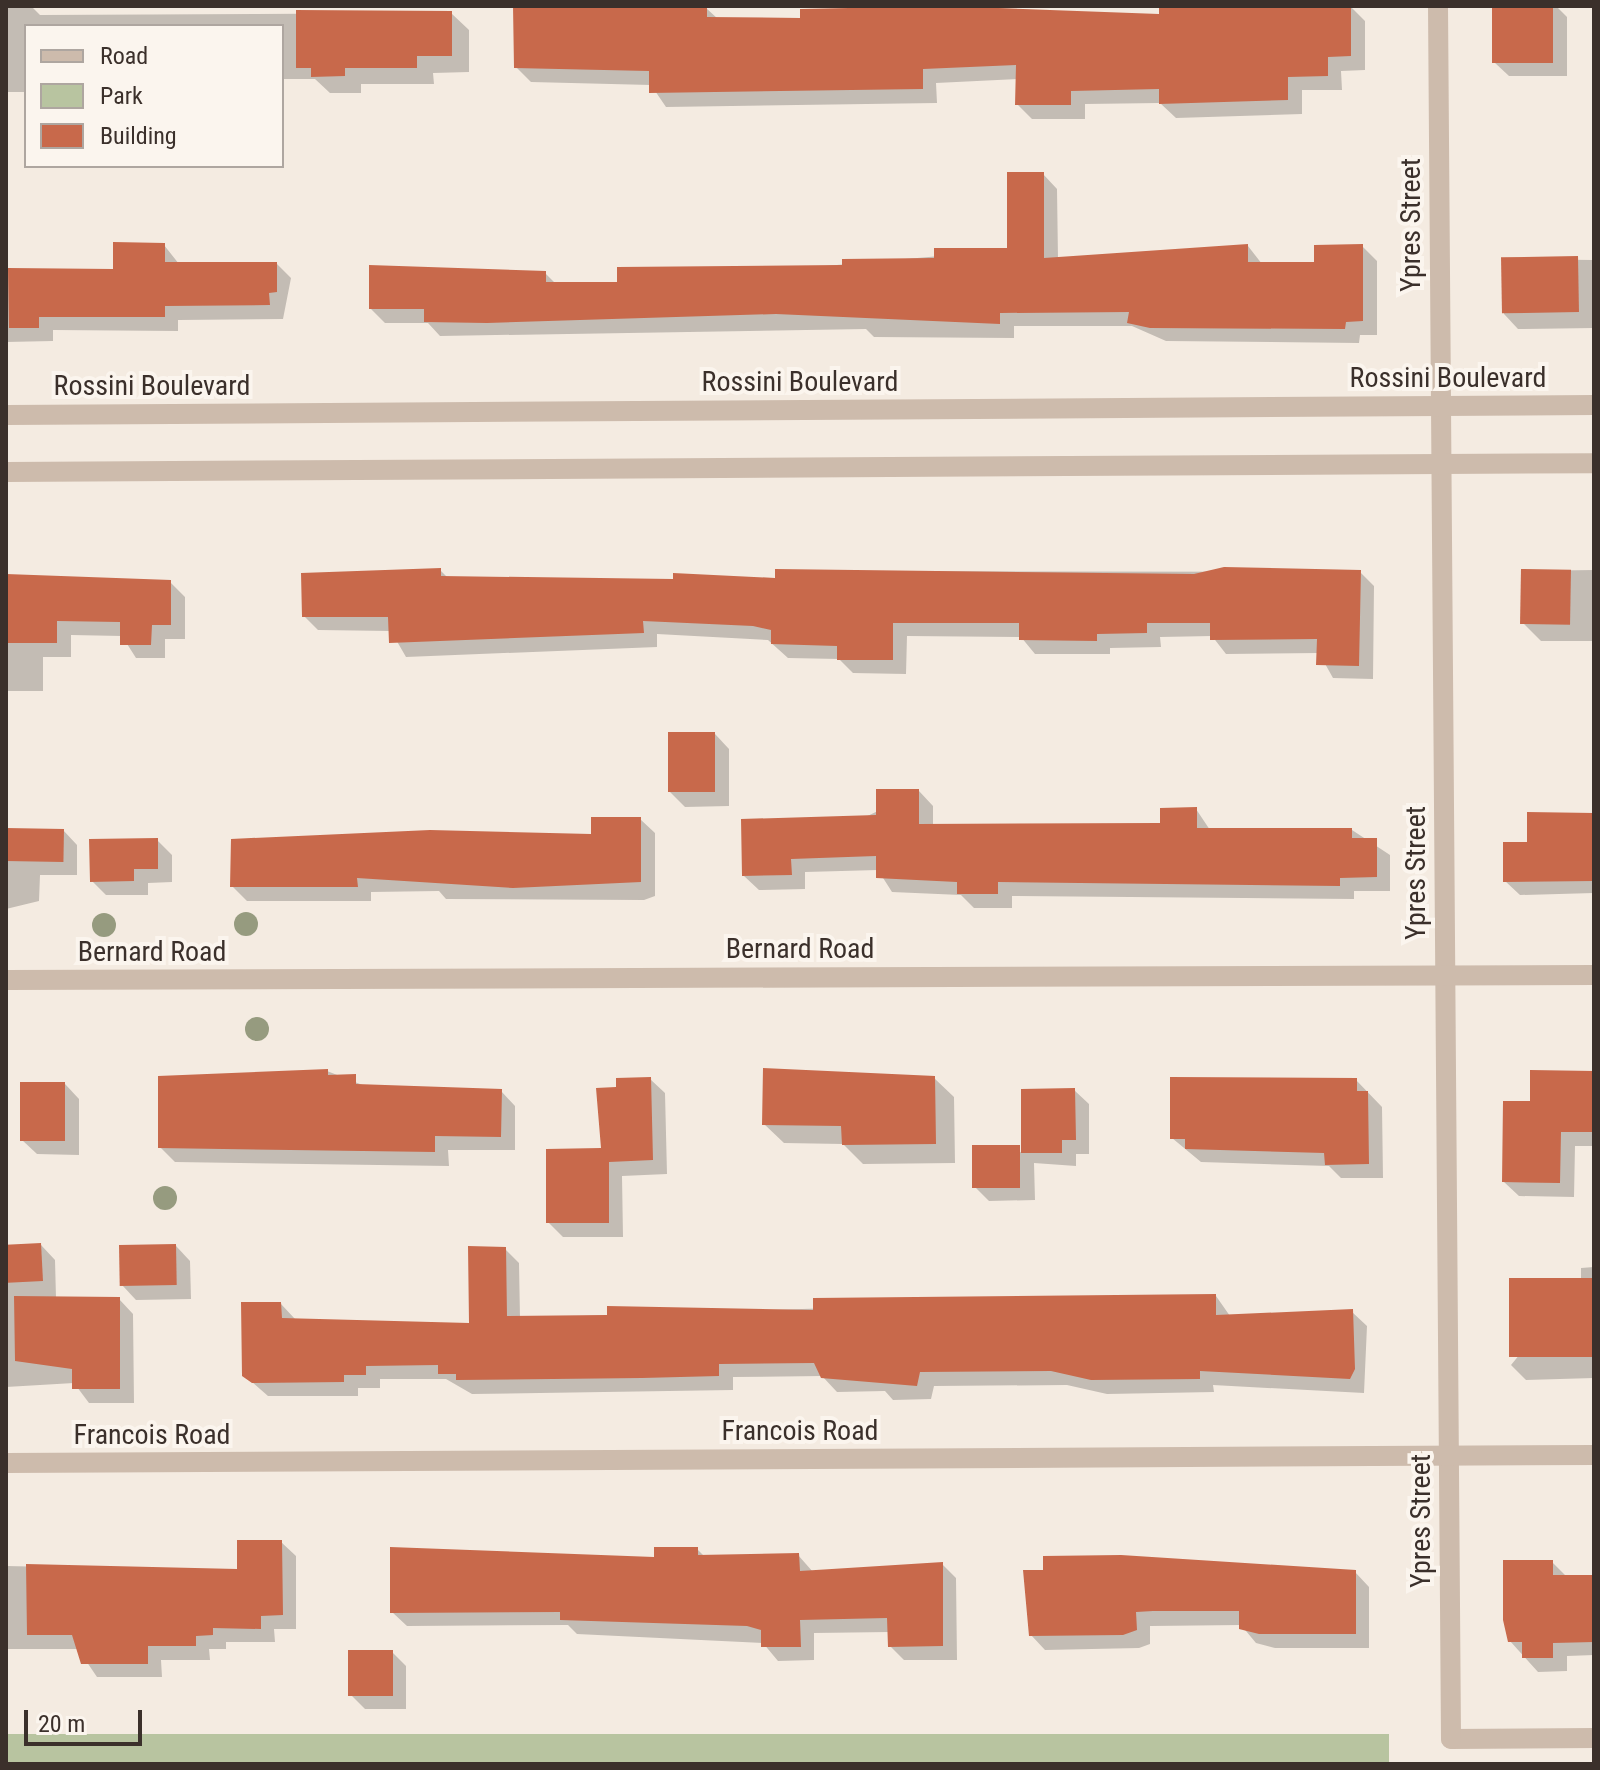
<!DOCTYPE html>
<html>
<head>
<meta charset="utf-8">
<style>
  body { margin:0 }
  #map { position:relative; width:1600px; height:1770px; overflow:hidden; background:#f4ebe1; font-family:"Roboto Condensed",sans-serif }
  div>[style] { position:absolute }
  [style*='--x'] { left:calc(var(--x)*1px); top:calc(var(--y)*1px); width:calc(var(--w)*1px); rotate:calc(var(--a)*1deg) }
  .green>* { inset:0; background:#b8c4a0; transform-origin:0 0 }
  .shadow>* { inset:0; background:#0003 }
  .building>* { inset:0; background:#c8694b; transform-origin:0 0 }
  .service>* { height:20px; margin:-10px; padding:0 10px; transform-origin:10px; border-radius:10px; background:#cdbbac }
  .minor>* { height:20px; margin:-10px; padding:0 10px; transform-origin:10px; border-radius:10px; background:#cdbbac }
  .trees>* { width:24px; height:24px; margin:-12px; border-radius:50%; background:#969b7f }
  span { translate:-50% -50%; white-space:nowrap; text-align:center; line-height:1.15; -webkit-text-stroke:8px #fbf5ee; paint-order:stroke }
  .street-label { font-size:28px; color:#3b302b }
  .frame { position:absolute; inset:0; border:8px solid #3b302b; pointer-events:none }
  .legend { position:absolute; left:24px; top:24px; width:260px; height:144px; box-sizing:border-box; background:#fbf5ee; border:2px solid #aea6a0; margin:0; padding:10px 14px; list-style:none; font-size:24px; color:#3b302b }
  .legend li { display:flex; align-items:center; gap:16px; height:40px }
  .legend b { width:40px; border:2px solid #aea6a0 }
  .scale { position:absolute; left:24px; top:1710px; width:118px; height:36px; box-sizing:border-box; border:4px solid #3b302b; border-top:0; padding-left:10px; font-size:24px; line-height:28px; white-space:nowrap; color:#3b302b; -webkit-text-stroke:6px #fbf5ee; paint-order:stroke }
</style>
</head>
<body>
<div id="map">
  <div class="green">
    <i style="left:6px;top:1734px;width:1383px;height:30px"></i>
  </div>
  <div class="shadow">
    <i style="clip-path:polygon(515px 6px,687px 6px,706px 8px,718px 19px,802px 20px,948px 12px,948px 6px,1161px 16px,1350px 6px,1365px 21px,1365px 70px,1341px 71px,1342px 90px,1302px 90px,1302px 114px,1176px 118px,1160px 103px,1085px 104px,1085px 119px,1032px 119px,1017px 104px,1018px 79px,936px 83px,937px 103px,666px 107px,651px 85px,531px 82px,516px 67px)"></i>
    <i style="clip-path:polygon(1494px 6px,1556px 6px,1567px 17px,1567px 76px,1509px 76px,1494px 62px)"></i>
    <i style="clip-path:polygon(6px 7px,32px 7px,40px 15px,451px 13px,469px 30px,469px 72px,433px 73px,434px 84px,361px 84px,361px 93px,330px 93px,315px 79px,282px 79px,282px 26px,26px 26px,26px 92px,6px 92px)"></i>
    <i style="clip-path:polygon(1043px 174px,1057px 189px,1058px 259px,1248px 246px,1262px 264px,1316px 264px,1362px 246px,1377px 261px,1377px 335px,1360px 335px,1359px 343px,1166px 341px,1132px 326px,1014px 326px,1014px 338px,874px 337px,866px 329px,440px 336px,428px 323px,385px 323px,371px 309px,545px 273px,556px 284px,619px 284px,1009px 250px)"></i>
    <i style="clip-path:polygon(164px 245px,179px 264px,277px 264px,291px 278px,283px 319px,178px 320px,178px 331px,53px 330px,53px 341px,6px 342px,6px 246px,8px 270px,115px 271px)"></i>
    <i style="clip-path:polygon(1503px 259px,1594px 260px,1594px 328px,1518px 329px,1504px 314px)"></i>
    <i style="clip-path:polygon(440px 570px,448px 578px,777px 580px,777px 571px,1360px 572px,1374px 586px,1373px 679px,1333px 678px,1319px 653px,1226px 654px,1212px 636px,1160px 637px,1161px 647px,1110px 648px,1110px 654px,1035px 654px,1021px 637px,907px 636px,906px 674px,853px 673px,839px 659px,788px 658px,768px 640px,657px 634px,657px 647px,406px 657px,391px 631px,318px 630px,304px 616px)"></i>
    <i style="clip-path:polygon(1594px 570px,1594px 641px,1541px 641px,1523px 623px,1523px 571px)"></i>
    <i style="clip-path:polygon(6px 575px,170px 582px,185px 597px,185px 639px,165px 639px,165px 658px,136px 658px,122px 636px,71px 635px,71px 657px,43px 657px,43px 691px,6px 691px)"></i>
    <i style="clip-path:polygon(715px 734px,729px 749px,729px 806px,685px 807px,670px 792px)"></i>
    <i style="clip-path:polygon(919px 791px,933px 806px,933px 826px,1162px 825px,1196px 809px,1210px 830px,1352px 830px,1390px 855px,1390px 891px,1354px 891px,1354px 899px,1012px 896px,1012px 908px,974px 908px,961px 895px,892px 892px,878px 870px,805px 872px,805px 889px,759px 890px,744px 876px)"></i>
    <i style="clip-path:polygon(1594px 813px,1594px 893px,1520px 895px,1505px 881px,1529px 844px,1529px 814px)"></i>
    <i style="clip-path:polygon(640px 819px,655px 833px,655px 896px,644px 900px,446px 899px,439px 891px,371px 892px,371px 901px,247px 901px,232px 886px,593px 836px)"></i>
    <i style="clip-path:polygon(6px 830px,63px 830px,77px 845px,77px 875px,40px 875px,39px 901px,6px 909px)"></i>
    <i style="clip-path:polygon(157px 840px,172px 855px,172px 882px,148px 883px,148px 895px,106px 895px,92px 881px)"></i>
    <i style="clip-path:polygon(327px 1071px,365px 1086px,501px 1091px,515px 1106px,515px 1150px,448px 1150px,449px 1166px,175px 1162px,160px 1147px)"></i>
    <i style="clip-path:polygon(1594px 1074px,1594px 1146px,1575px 1146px,1574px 1197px,1519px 1196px,1504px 1182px,1532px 1103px)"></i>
    <i style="clip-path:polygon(934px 1078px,954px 1097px,955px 1163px,863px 1164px,843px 1144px,784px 1143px,764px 1124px)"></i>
    <i style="clip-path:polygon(650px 1079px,665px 1093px,667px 1174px,622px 1176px,623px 1237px,563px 1237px,548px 1222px,603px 1150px,618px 1089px)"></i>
    <i style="clip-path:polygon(1356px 1080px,1382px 1107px,1383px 1178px,1341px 1178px,1329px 1166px,1201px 1162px,1172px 1138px)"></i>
    <i style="clip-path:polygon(65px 1084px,79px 1099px,79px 1155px,37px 1154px,22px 1140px)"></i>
    <i style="clip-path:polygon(1074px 1090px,1089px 1104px,1089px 1154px,1076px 1154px,1076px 1166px,1034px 1163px,1035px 1200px,989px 1201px,975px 1187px,1023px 1150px)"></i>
    <i style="clip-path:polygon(41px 1245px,55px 1260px,56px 1298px,119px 1299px,133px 1314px,134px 1403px,89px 1403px,74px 1383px,6px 1387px,6px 1246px)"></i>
    <i style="clip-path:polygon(176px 1246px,190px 1261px,191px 1299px,136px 1300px,122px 1285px)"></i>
    <i style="clip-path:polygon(505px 1249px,519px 1263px,520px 1318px,1216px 1296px,1230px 1316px,1352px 1312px,1367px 1326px,1364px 1393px,1213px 1385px,1214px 1392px,1107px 1394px,1067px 1385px,934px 1386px,931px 1399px,893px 1400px,885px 1391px,837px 1392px,822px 1376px,733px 1377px,733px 1390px,472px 1394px,446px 1379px,380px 1379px,380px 1388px,358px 1388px,358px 1396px,268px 1396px,244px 1375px,281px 1304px,295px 1319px,471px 1325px)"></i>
    <i style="clip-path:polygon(1594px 1267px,1594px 1378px,1526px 1380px,1511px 1365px,1581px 1280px,1581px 1268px)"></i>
    <i style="clip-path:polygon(281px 1542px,296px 1556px,296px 1629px,274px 1629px,275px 1642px,226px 1642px,226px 1649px,209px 1649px,210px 1660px,161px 1660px,162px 1677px,97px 1677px,78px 1649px,6px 1649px,6px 1566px,239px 1571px)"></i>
    <i style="clip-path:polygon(697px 1549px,705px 1557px,798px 1555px,813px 1572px,942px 1564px,956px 1578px,957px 1660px,904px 1660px,890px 1646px,890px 1632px,814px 1633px,814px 1660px,778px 1661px,763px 1643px,577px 1634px,568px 1625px,407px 1626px,392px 1612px)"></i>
    <i style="clip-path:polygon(1552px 1562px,1567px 1577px,1594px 1577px,1594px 1655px,1567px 1656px,1567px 1671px,1538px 1672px,1510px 1641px)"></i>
    <i style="clip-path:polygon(1045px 1572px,1355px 1572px,1369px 1587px,1369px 1648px,1275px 1648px,1256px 1643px,1241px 1625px,1150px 1626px,1150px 1644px,1139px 1648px,1045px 1650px,1031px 1635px)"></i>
    <i style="clip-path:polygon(392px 1652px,406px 1666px,406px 1709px,365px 1709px,351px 1695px)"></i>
  </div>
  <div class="building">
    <i style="clip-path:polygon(513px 6px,707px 6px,707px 17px,800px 18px,800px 9px,946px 6px,1159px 14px,1159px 8px,1351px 6px,1351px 56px,1328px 57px,1328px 76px,1288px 77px,1288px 100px,1159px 104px,1159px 89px,1071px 91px,1071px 105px,1015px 105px,1016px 65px,923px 69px,923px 89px,649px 93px,649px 71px,514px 68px)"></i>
    <i style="left:1492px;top:6px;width:61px;height:57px"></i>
    <i style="clip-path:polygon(296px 10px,452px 11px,452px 56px,417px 56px,417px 68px,345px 68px,345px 76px,311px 77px,311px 68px,296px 68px)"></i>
    <i style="clip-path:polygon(1007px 172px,1044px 172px,1044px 258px,1248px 244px,1248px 262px,1314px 262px,1314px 245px,1363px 244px,1363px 321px,1346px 322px,1345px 329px,1150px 328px,1127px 323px,1129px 312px,1000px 313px,1000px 324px,776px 314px,487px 323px,424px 322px,424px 309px,369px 309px,369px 265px,546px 271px,546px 282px,617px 282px,617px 267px,842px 265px,842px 259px,934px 258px,934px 248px,1007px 248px)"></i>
    <i style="clip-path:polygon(113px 242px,165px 243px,165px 262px,277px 262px,277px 292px,269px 293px,270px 305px,165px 306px,165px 317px,39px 317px,39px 328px,9px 328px,8px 268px,113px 269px)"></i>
    <i style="left:1578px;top:256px;width:56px;height:77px;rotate:89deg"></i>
    <i style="clip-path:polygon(1224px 567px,1361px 570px,1359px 666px,1316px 665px,1317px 639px,1210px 640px,1210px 623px,1147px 623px,1147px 633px,1097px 634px,1097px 641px,1019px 640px,1019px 623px,893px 623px,893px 660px,837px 660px,837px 646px,771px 644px,771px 630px,753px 626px,643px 621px,644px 633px,389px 643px,388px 617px,302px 617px,301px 573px,441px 568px,441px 576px,673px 579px,673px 573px,775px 578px,775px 569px,1194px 574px)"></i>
    <i style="left:1521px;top:569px;width:50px;height:55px;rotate:1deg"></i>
    <i style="clip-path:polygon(6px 574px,171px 580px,171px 625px,152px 625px,151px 645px,120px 645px,120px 622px,57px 621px,57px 643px,6px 643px)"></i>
    <i style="left:715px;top:732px;width:60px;height:47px;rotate:90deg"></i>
    <i style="clip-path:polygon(876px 789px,919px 789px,919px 824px,1160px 823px,1160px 808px,1197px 807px,1197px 828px,1352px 828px,1352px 838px,1377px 838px,1377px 877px,1340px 878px,1340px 886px,998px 882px,998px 894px,957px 894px,957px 882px,876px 878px,876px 856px,791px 859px,792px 875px,742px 876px,741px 819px,876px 815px)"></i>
    <i style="clip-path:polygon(1527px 812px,1594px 813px,1594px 881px,1503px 882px,1503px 842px,1527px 842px)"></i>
    <i style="clip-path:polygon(591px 817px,641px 817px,641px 882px,513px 888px,357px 878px,358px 887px,230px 887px,231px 839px,430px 830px,591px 834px)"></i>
    <i style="left:6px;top:828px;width:58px;height:33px;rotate:1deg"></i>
    <i style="clip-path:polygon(158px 838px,158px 869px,134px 869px,134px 881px,90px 882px,89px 839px)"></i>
    <i style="clip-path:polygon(763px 1068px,935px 1076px,936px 1144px,842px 1145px,841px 1126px,762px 1125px)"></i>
    <i style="clip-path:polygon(328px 1069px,328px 1075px,356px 1074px,356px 1084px,502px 1089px,501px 1137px,435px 1136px,435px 1152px,158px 1148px,158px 1076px)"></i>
    <i style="clip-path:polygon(1530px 1070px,1594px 1071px,1594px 1132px,1561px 1132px,1560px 1183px,1502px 1182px,1503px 1101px,1530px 1101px)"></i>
    <i style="clip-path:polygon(651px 1077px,653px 1160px,609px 1162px,609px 1223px,546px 1223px,546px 1149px,601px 1148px,596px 1088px,616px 1087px,616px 1078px)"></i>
    <i style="clip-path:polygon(1170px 1077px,1357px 1078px,1357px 1091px,1368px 1091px,1369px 1164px,1325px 1165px,1324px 1153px,1185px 1149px,1185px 1139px,1170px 1139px)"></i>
    <i style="left:20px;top:1082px;width:45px;height:59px"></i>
    <i style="clip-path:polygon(1075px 1088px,1076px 1140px,1062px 1140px,1062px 1153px,1021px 1153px,1021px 1089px)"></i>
    <i style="left:972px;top:1145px;width:48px;height:43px"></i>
    <i style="left:41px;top:1243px;width:38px;height:35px;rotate:87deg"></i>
    <i style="left:176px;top:1244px;width:41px;height:57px;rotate:89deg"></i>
    <i style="clip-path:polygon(468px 1246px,506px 1247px,507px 1316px,607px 1315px,607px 1306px,813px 1310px,813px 1298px,1216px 1294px,1216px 1315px,1353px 1309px,1355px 1369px,1350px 1379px,1200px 1371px,1200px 1379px,1091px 1380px,1051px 1371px,920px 1372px,917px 1386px,821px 1378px,814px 1363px,719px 1364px,719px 1376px,642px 1378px,456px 1380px,456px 1374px,438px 1374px,438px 1365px,366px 1366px,366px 1375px,344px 1375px,344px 1382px,252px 1383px,242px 1376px,241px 1302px,281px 1302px,282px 1318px,469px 1323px)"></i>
    <i style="left:1594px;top:1278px;width:79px;height:85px;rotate:90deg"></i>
    <i style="clip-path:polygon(14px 1296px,120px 1297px,120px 1389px,72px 1389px,72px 1369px,15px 1361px)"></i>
    <i style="clip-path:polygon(237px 1540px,282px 1540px,283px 1615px,261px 1616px,261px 1629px,213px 1628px,213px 1635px,196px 1636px,196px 1646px,148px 1646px,148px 1664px,81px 1664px,72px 1635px,27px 1635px,26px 1564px,237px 1569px)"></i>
    <i style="clip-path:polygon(390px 1547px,654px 1557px,654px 1547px,698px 1547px,698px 1555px,799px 1553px,800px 1571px,943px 1562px,943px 1646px,888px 1647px,887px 1618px,800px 1620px,801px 1647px,761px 1647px,761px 1630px,747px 1626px,560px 1620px,560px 1612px,390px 1613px)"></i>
    <i style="clip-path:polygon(1121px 1555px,1356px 1570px,1356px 1634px,1259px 1634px,1239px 1629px,1239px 1611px,1153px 1611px,1136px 1612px,1137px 1630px,1123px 1635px,1029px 1636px,1023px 1570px,1043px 1570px,1043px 1556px)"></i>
    <i style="clip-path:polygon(1503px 1560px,1553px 1560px,1553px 1575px,1594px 1575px,1594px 1642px,1553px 1643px,1553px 1658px,1522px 1658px,1522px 1642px,1508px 1642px,1503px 1620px)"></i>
    <i style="left:348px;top:1650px;width:45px;height:46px"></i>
  </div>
  <div class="service">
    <i style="--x:1451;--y:1739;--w:143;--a:-0.4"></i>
  </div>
  <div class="minor">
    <i style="--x:1438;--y:6;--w:1733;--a:89.57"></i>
    <i style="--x:6;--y:415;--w:1588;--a:-0.36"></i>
    <i style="--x:6;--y:472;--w:1588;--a:-0.32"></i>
    <i style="--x:6;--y:980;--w:1588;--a:-0.18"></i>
    <i style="--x:6;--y:1463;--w:1588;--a:-0.29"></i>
  </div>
  <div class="trees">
    <i style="left:246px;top:924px"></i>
    <i style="left:104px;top:925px"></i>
    <i style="left:257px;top:1029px"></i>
    <i style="left:165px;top:1198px"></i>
  </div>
  <div class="street-label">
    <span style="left:1411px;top:225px;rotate:-90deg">Ypres Street</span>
    <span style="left:1448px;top:378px">Rossini Boulevard</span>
    <span style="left:800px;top:382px">Rossini Boulevard</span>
    <span style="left:152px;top:386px">Rossini Boulevard</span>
    <span style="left:1416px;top:873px;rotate:-90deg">Ypres Street</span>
    <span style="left:800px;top:949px">Bernard Road</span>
    <span style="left:152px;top:952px">Bernard Road</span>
    <span style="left:800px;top:1431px">Francois Road</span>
    <span style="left:152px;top:1435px">Francois Road</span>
    <span style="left:1421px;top:1521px;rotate:-90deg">Ypres Street</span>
  </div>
  <div class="frame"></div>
  <ul class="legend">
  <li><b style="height:10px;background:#cdbbac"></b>Road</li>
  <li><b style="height:22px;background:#b8c4a0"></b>Park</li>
  <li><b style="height:22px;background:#c8694b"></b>Building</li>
  </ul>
  <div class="scale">20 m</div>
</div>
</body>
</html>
